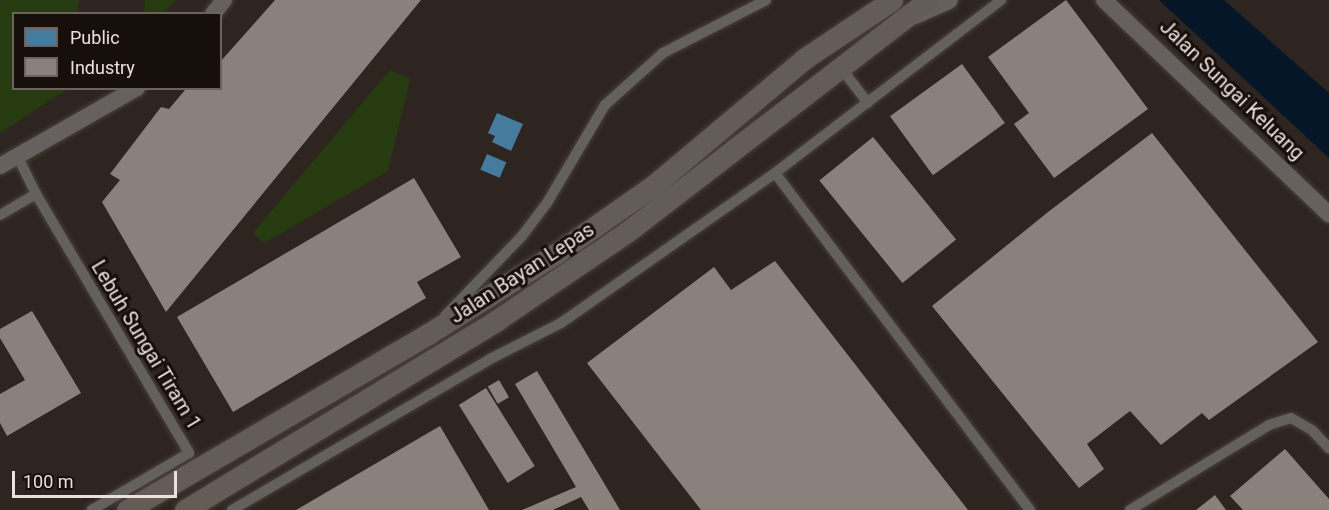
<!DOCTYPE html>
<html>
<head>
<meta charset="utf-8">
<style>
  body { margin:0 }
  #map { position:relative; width:1329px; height:510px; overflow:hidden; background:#2e2520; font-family:Roboto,sans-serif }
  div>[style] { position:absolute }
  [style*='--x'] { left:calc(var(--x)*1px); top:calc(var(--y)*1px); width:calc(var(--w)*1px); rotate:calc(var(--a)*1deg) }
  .green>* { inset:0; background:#263c10 }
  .water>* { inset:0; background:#051628 }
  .public>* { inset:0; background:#457b9d; transform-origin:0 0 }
  .industry>* { inset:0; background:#8a817c; transform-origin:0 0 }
  .roads { filter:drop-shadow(0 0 2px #48403b) drop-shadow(0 0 2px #48403b) }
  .street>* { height:10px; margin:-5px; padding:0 5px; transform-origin:5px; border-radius:5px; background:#64605c }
  .secondary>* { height:16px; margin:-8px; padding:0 8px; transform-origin:8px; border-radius:8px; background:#66615e }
  .primary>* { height:18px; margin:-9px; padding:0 9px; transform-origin:9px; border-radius:9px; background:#65605c }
  .highway>* { height:21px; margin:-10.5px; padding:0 10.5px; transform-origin:10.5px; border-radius:10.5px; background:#645c57 }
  span { translate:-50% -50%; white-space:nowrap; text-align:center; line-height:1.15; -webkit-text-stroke:6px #160f0b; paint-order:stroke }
  .street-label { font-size:20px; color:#ece1da }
  .legend { position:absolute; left:12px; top:12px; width:210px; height:78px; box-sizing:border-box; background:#160f0b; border:2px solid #6c635e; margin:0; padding:8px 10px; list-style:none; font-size:18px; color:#ece1da }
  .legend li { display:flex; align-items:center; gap:12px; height:30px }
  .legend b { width:30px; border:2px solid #6c635e }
  .scale { position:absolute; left:12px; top:471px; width:165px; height:27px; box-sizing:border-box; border:3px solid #ece1da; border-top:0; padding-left:8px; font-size:18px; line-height:21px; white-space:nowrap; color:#ece1da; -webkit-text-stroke:4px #160f0b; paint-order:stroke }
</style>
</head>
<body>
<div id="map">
  <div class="green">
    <i style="clip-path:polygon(0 0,79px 0,77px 13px,14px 14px,14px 88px,67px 89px,0 133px)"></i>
    <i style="clip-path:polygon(145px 0,176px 0,163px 13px,144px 13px)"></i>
    <i style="clip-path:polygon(390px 70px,410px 79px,388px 171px,264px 243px,253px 233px)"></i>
  </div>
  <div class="water">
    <i style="clip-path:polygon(1159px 0,1224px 0,1329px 93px,1329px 158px)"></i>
  </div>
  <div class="public">
    <i style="clip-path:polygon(497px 113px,523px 124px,511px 151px,492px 142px,495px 136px,488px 133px)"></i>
    <i style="left:487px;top:154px;width:21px;height:17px;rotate:23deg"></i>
  </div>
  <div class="industry">
    <i style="clip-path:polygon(275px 0,421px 0,166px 312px,102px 202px,120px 180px,110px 174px,161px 107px,169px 109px,185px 90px,220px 88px,220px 62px)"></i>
    <i style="clip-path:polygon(1066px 0,1148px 109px,1054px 178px,1014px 124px,1029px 113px,988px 57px)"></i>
    <i style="left:962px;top:64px;width:73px;height:89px;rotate:54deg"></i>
    <i style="clip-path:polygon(1152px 133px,1318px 342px,1209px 420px,1202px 413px,1161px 445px,1130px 411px,1087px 444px,1104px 469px,1079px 488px,932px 306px,1048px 212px)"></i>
    <i style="left:873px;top:137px;width:132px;height:69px;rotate:51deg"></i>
    <i style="clip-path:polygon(414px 178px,461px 257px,417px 282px,426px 298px,233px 412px,177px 317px)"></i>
    <i style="clip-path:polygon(775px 261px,968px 510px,701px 510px,587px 363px,714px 267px,731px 290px)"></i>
    <i style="clip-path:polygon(32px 311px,81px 393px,7px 436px,0 423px,0 394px,25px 380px,0 338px,0 329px)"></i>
    <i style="clip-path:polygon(537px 371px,598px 473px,620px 510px,589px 510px,581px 497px,553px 510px,522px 510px,576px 487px,515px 384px)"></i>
    <i style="left:499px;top:380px;width:20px;height:13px;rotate:60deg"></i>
    <i style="left:486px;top:388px;width:92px;height:32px;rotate:58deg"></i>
    <i style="clip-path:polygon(440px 426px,489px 510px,296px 510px)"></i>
    <i style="clip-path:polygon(1285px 449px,1329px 499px,1329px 510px,1243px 510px,1230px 496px)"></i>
    <i style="clip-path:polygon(1215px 495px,1226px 510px,1196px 510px)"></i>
  </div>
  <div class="roads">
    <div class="street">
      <i style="--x:841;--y:68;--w:44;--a:52.4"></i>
      <i style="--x:18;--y:157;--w:41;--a:64.1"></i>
      <i style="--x:36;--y:194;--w:301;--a:59.4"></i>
      <i style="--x:189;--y:453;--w:113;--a:149.6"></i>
      <i style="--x:775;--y:173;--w:423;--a:52.9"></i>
      <i style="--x:0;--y:215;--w:42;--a:-30.3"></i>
      <i style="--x:445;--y:316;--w:111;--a:-46.1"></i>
      <i style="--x:522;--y:236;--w:41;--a:-52.9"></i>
      <i style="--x:547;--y:203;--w:114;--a:-59.4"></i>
      <i style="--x:605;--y:105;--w:78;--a:-41.9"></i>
      <i style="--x:663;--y:53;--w:116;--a:-27.2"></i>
      <i style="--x:232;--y:510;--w:301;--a:-30.3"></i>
      <i style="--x:492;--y:358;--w:77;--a:-26.9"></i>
      <i style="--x:561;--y:323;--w:261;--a:-35"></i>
      <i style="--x:775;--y:173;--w:285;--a:-37.4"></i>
      <i style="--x:1130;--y:510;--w:163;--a:-31.4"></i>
      <i style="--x:1269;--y:425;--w:23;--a:-18"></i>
      <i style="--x:1291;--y:418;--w:24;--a:30"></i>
      <i style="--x:1312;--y:430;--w:25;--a:47"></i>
    </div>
    <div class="secondary">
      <i style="--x:1104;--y:0;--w:311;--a:43.6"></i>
      <i style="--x:213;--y:14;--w:18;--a:-52"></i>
      <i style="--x:0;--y:166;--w:158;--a:-29.7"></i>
    </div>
    <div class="primary">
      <i style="--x:915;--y:15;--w:37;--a:-24"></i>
    </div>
    <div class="highway">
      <i style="--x:127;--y:510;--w:349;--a:-30.3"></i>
      <i style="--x:428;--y:334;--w:152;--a:-32.1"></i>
      <i style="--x:557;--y:253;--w:118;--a:-35"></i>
      <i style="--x:654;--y:185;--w:196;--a:-40"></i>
      <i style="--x:804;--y:59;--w:106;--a:-33.8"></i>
      <i style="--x:185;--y:510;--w:365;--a:-31.3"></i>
      <i style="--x:497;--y:320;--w:157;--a:-34.1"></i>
      <i style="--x:627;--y:232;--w:380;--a:-37.6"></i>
    </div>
  </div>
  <div class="street-label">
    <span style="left:1232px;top:90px;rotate:44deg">Jalan Sungai Keluang</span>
    <span style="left:522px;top:273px;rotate:-33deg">Jalan Bayan Lepas</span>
    <span style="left:146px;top:345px;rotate:59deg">Lebuh Sungai Tiram 1</span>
  </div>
  <ul class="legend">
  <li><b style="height:16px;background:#457b9d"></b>Public</li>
  <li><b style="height:16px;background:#8a817c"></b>Industry</li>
  </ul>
  <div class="scale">100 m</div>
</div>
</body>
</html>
